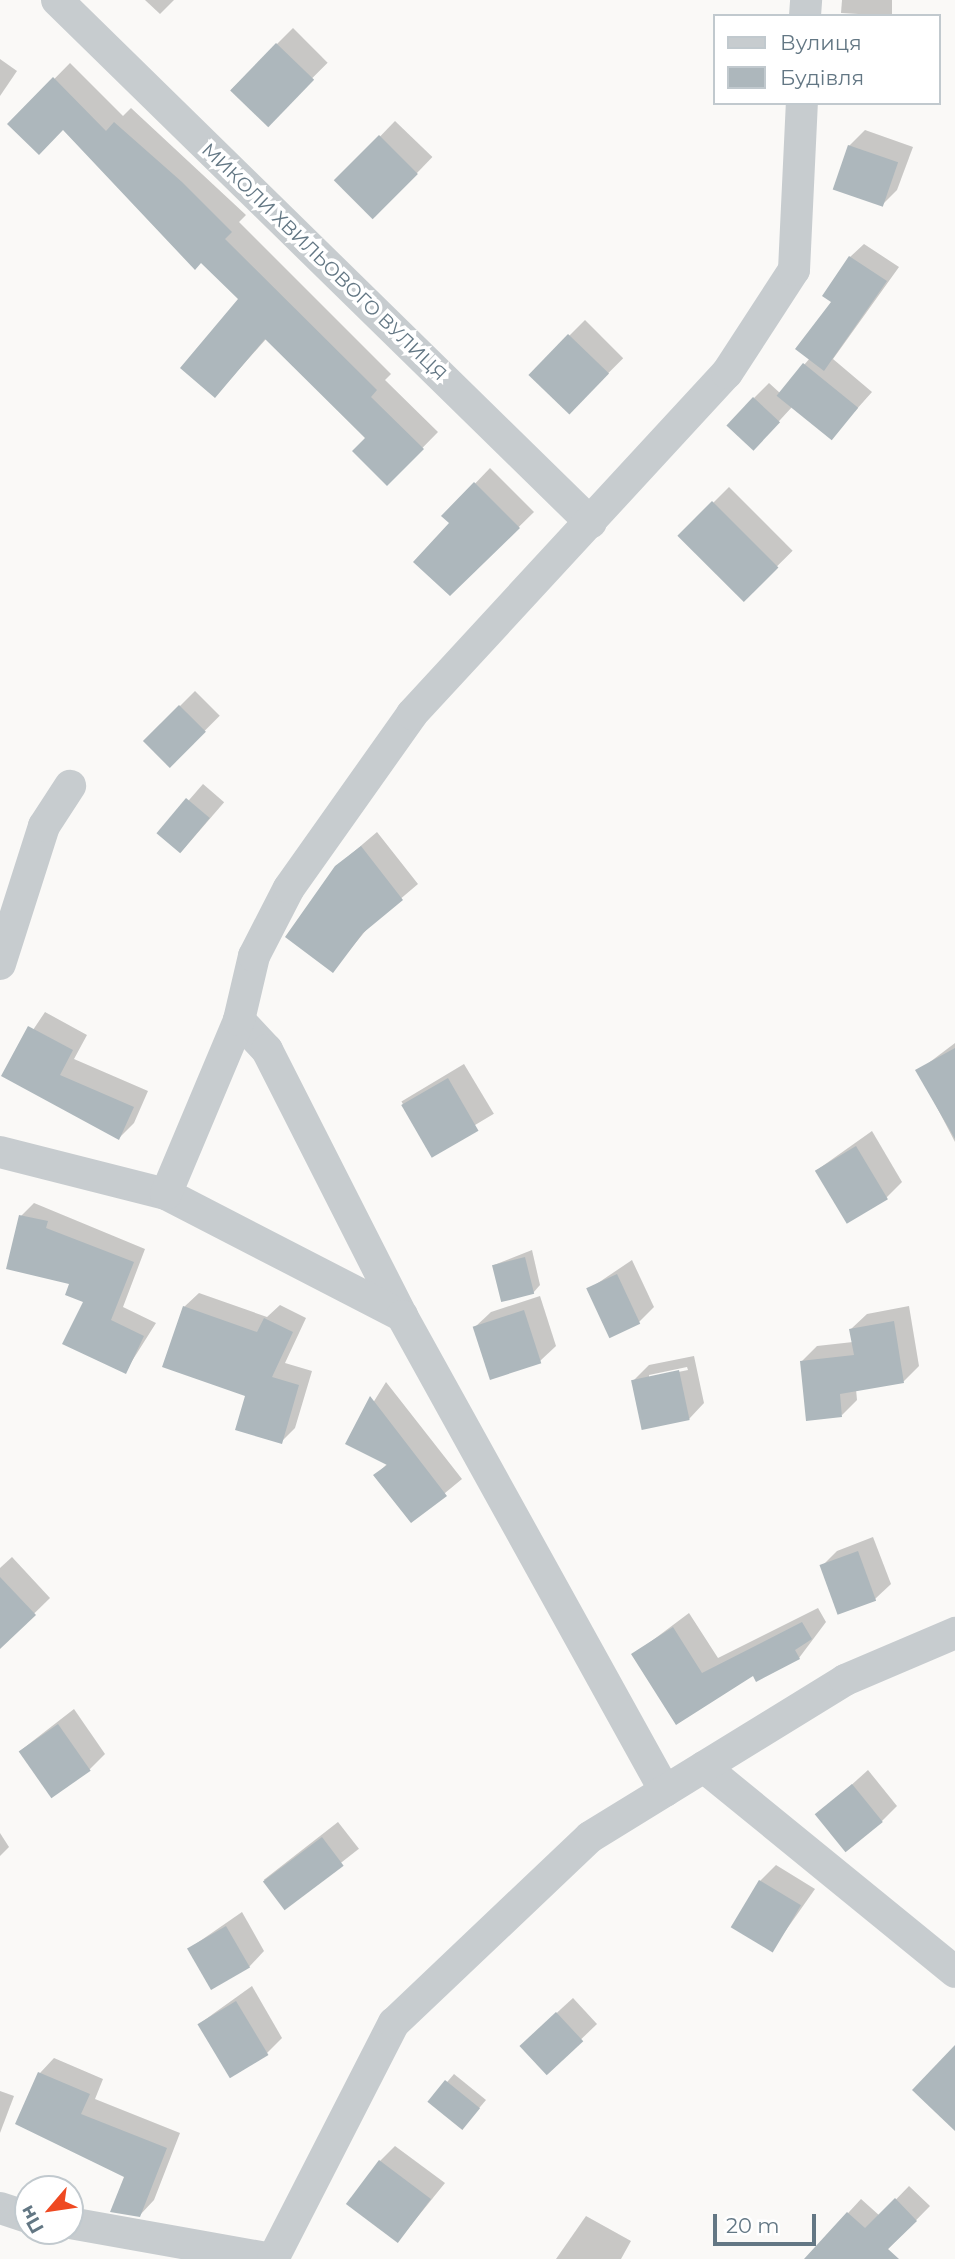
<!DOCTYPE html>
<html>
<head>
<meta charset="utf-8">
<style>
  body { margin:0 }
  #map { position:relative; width:955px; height:2259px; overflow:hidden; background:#faf9f7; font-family:Montserrat,sans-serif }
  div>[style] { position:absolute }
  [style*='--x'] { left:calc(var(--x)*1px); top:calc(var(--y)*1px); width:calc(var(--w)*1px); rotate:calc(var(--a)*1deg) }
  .shadow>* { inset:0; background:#0003; transform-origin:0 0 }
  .building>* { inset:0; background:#adb7bc; transform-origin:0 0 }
  .street>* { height:32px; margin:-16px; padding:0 16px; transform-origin:16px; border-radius:16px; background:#c7cccf }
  span { translate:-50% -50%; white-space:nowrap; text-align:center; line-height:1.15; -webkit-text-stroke:7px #fff; paint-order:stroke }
  .street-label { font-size:19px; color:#637784 }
  .legend { position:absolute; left:713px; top:14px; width:228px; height:91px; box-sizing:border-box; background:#fff; border:2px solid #c1c9ce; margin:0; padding:9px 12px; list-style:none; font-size:21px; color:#637784 }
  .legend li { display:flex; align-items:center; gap:14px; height:35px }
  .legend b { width:35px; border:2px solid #c1c9ce }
  .north { position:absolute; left:14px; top:2175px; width:70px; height:70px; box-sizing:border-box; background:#fff; border:2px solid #c1c9ce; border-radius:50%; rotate:241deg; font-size:19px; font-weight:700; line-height:28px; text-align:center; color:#637784 }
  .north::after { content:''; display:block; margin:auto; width:24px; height:32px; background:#ef4922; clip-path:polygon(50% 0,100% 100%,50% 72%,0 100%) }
  .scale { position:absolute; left:713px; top:2214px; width:103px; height:32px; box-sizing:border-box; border:4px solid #637784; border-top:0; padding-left:9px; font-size:21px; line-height:24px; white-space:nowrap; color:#637784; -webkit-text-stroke:5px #fff; paint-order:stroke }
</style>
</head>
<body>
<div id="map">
  <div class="shadow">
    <i style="clip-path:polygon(145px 0,174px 0,160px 14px)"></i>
    <i style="clip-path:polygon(842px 0,892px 0,892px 16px,841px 13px)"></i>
    <i style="left:293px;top:28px;width:49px;height:87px;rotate:45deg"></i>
    <i style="clip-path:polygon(0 59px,17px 71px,0 96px)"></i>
    <i style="clip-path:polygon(70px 63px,123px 116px,131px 108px,246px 215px,239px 222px,391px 374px,385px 380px,438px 432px,387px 484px,367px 438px,267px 338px,215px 396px,240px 299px,63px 128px,10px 124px)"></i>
    <i style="left:395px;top:121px;width:52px;height:83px;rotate:44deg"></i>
    <i style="clip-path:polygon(865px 130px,913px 147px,897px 190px,882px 205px,849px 146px)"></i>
    <i style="clip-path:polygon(864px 244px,899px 267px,833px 359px,872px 392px,831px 438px,792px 407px,769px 432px,754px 398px,769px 383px,780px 393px,810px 358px,850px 257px)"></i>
    <i style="left:585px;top:320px;width:54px;height:76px;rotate:45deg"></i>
    <i style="clip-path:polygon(490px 468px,534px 512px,450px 594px,452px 523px,444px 516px)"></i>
    <i style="left:729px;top:487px;width:90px;height:69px;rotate:45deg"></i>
    <i style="left:195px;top:691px;width:35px;height:71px;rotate:45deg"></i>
    <i style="left:203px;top:784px;width:28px;height:66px;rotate:41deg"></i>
    <i style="clip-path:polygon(377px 832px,418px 884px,372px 923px,333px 970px,336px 867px)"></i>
    <i style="clip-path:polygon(45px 1012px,87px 1035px,74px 1059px,148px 1091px,134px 1123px,119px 1138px,3px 1075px)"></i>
    <i style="clip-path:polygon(955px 1043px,955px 1142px,918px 1071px)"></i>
    <i style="left:464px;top:1064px;width:58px;height:73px;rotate:59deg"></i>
    <i style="clip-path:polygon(872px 1131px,902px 1182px,886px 1198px,817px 1170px)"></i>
    <i style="clip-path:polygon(34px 1203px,145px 1249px,123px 1307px,156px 1323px,125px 1372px,86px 1301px,21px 1216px)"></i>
    <i style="clip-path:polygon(532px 1250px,540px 1285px,533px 1293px,494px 1265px)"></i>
    <i style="clip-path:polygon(632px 1260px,654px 1307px,639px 1322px,589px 1289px)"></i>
    <i style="clip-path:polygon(199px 1293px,267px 1317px,280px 1305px,306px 1318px,285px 1363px,312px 1371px,295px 1428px,281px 1442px,184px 1307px)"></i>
    <i style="clip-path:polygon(540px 1296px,556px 1346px,540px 1361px,475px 1327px,491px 1312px)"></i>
    <i style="clip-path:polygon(909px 1306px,919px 1366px,904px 1381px,856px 1389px,857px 1400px,842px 1415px,802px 1361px,817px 1346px,853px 1342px,851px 1329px,867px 1314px)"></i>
    <i style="clip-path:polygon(evenodd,694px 1356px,704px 1403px,689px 1419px,633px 1381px,649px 1365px,694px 1356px,687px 1367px,688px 1370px,649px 1378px,649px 1375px,687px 1367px)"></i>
    <i style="clip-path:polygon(386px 1382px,462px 1479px,411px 1521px,376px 1475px,388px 1463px,348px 1443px)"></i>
    <i style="clip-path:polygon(873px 1537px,891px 1584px,875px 1599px,839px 1613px,822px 1566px,837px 1551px)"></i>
    <i style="clip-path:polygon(12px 1557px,50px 1598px,0 1647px,0 1568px)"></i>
    <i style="clip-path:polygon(818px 1608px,826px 1622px,799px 1658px,754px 1674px,676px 1723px,633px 1655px,689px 1613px,718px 1658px)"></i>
    <i style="clip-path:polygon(74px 1709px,105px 1754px,89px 1770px,20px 1751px)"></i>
    <i style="clip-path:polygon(868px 1770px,897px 1806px,882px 1821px,817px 1816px)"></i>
    <i style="left:338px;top:1822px;width:34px;height:94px;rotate:52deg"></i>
    <i style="clip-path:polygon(0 1833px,9px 1847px,0 1856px)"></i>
    <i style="clip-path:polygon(776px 1865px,815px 1889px,772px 1950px,760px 1881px)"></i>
    <i style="clip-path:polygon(242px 1912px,264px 1951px,249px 1967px,190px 1948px)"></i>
    <i style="clip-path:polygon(252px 1986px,282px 2038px,267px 2053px,199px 2024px)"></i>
    <i style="clip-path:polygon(573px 1998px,597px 2024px,547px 2072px,537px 2031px)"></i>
    <i style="clip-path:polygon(54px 2058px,103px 2079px,95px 2099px,180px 2133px,154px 2200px,140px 2215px,126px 2176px,18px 2124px,40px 2073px)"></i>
    <i style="clip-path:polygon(454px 2074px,486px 2100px,469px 2120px,430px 2102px)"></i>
    <i style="clip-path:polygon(0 2091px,14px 2096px,0 2133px)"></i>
    <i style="clip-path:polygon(395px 2146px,445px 2183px,398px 2241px,380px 2161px)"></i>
    <i style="clip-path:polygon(909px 2186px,930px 2206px,878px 2259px,824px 2259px,814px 2250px,861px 2199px,880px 2216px)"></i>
    <i style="clip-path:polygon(586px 2216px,631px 2241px,621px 2259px,556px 2259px)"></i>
  </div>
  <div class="building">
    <i style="left:276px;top:43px;width:53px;height:66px;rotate:44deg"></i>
    <i style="clip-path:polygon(53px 77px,106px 131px,114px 122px,182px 182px,232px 232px,225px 239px,377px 390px,371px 397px,424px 449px,387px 486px,352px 451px,365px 438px,265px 339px,215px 398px,180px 368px,238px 299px,201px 263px,195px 270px,63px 130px,39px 155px,7px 124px)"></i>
    <i style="left:379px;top:135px;width:55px;height:64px;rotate:45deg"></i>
    <i style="left:848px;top:145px;width:53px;height:47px;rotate:19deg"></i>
    <i style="clip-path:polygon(849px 256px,887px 281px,824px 371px,795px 349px,831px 302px,822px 296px)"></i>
    <i style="left:568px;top:334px;width:57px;height:57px;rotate:44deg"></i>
    <i style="left:803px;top:363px;width:71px;height:42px;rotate:39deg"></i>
    <i style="left:753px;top:397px;width:37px;height:39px;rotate:43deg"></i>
    <i style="clip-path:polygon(474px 482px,520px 528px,450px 596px,413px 562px,449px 523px,441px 516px)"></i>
    <i style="left:712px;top:501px;width:94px;height:49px;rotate:45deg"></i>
    <i style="left:179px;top:705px;width:38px;height:51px;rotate:45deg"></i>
    <i style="left:186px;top:798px;width:31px;height:46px;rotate:40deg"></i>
    <i style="clip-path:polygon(361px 846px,403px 900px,363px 933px,333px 973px,285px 937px,335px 866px)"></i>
    <i style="clip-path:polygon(28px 1026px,73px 1050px,60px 1075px,134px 1107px,119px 1140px,1px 1076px)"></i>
    <i style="clip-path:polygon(955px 1048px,955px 1139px,915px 1070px)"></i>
    <i style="left:448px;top:1078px;width:61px;height:54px;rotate:60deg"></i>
    <i style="left:856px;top:1146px;width:62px;height:48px;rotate:59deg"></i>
    <i style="clip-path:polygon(19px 1215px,48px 1221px,46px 1228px,134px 1262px,111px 1320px,144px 1336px,126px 1374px,62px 1344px,83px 1302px,65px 1295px,69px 1284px,6px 1269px)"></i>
    <i style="left:525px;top:1257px;width:38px;height:34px;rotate:76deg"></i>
    <i style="left:617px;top:1274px;width:55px;height:34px;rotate:65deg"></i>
    <i style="clip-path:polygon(183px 1306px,257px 1332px,264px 1318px,293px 1332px,272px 1377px,299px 1385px,282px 1444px,235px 1430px,245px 1396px,162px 1367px)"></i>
    <i style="left:524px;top:1310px;width:56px;height:54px;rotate:72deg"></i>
    <i style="clip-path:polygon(894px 1321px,904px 1383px,840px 1394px,842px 1417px,806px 1421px,800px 1361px,854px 1355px,849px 1329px)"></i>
    <i style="left:679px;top:1370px;width:51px;height:49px;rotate:78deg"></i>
    <i style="clip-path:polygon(370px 1396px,447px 1496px,411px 1523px,373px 1475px,387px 1465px,345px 1444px)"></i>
    <i style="left:858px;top:1551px;width:53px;height:41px;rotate:70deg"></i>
    <i style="clip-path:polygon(0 1577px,36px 1615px,0 1649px)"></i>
    <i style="clip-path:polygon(802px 1622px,812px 1639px,795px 1650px,800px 1659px,756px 1682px,753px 1676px,676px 1725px,631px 1654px,673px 1627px,702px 1673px)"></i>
    <i style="left:58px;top:1724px;width:57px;height:48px;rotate:55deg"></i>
    <i style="left:852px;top:1784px;width:49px;height:48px;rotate:51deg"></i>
    <i style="left:322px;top:1837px;width:36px;height:74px;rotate:53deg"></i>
    <i style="left:759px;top:1880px;width:49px;height:55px;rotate:31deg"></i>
    <i style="left:226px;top:1926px;width:48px;height:45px;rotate:60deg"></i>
    <i style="left:236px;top:2001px;width:63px;height:45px;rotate:59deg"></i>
    <i style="left:556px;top:2012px;width:40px;height:50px;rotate:47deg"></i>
    <i style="clip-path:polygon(955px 2045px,955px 2131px,912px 2090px)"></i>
    <i style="clip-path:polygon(38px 2072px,90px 2094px,81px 2114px,167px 2148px,140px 2217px,110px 2212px,124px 2177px,15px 2124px)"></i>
    <i style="left:445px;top:2080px;width:45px;height:28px;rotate:39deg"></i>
    <i style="left:379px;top:2160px;width:65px;height:55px;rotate:37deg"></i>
    <i style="clip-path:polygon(895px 2198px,917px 2221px,888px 2249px,899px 2259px,804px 2259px,847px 2212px,865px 2228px)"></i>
  </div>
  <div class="street">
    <i style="--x:57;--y:0;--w:747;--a:44.4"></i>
    <i style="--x:805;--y:16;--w:16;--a:-86"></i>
    <i style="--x:0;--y:964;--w:145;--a:-72.3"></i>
    <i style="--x:44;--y:826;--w:48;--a:-57"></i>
    <i style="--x:239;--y:1020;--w:41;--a:47"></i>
    <i style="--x:267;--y:1050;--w:298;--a:63.1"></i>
    <i style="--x:0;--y:1152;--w:171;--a:14.2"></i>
    <i style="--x:166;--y:1194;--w:266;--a:27.3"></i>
    <i style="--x:402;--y:1316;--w:543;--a:61.03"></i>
    <i style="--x:166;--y:1194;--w:189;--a:-67.2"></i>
    <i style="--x:239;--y:1020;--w:66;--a:-76.8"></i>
    <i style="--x:254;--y:956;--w:76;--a:-62.8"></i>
    <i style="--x:289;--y:888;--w:213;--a:-54.7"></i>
    <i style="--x:412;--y:714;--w:464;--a:-47.3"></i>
    <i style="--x:727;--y:373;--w:123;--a:-57"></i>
    <i style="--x:794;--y:270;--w:167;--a:-87.3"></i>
    <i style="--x:704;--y:1767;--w:324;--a:39.2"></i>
    <i style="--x:0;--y:2208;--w:29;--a:18"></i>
    <i style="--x:70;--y:2223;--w:205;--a:10.1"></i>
    <i style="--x:273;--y:2259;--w:265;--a:-62.9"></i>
    <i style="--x:394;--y:2023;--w:270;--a:-43.5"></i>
    <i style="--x:590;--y:1837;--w:299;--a:-31.6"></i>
    <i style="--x:845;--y:1680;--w:120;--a:-23.1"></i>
  </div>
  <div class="street-label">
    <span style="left:324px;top:262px;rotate:44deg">МИКОЛИ ХВИЛЬОВОГО ВУЛИЦЯ</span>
  </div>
  <ul class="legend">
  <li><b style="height:9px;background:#c7cccf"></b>Вулиця</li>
  <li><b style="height:19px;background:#adb7bc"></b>Будівля</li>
  </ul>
  <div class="north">Пн</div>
  <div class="scale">20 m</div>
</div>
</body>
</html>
